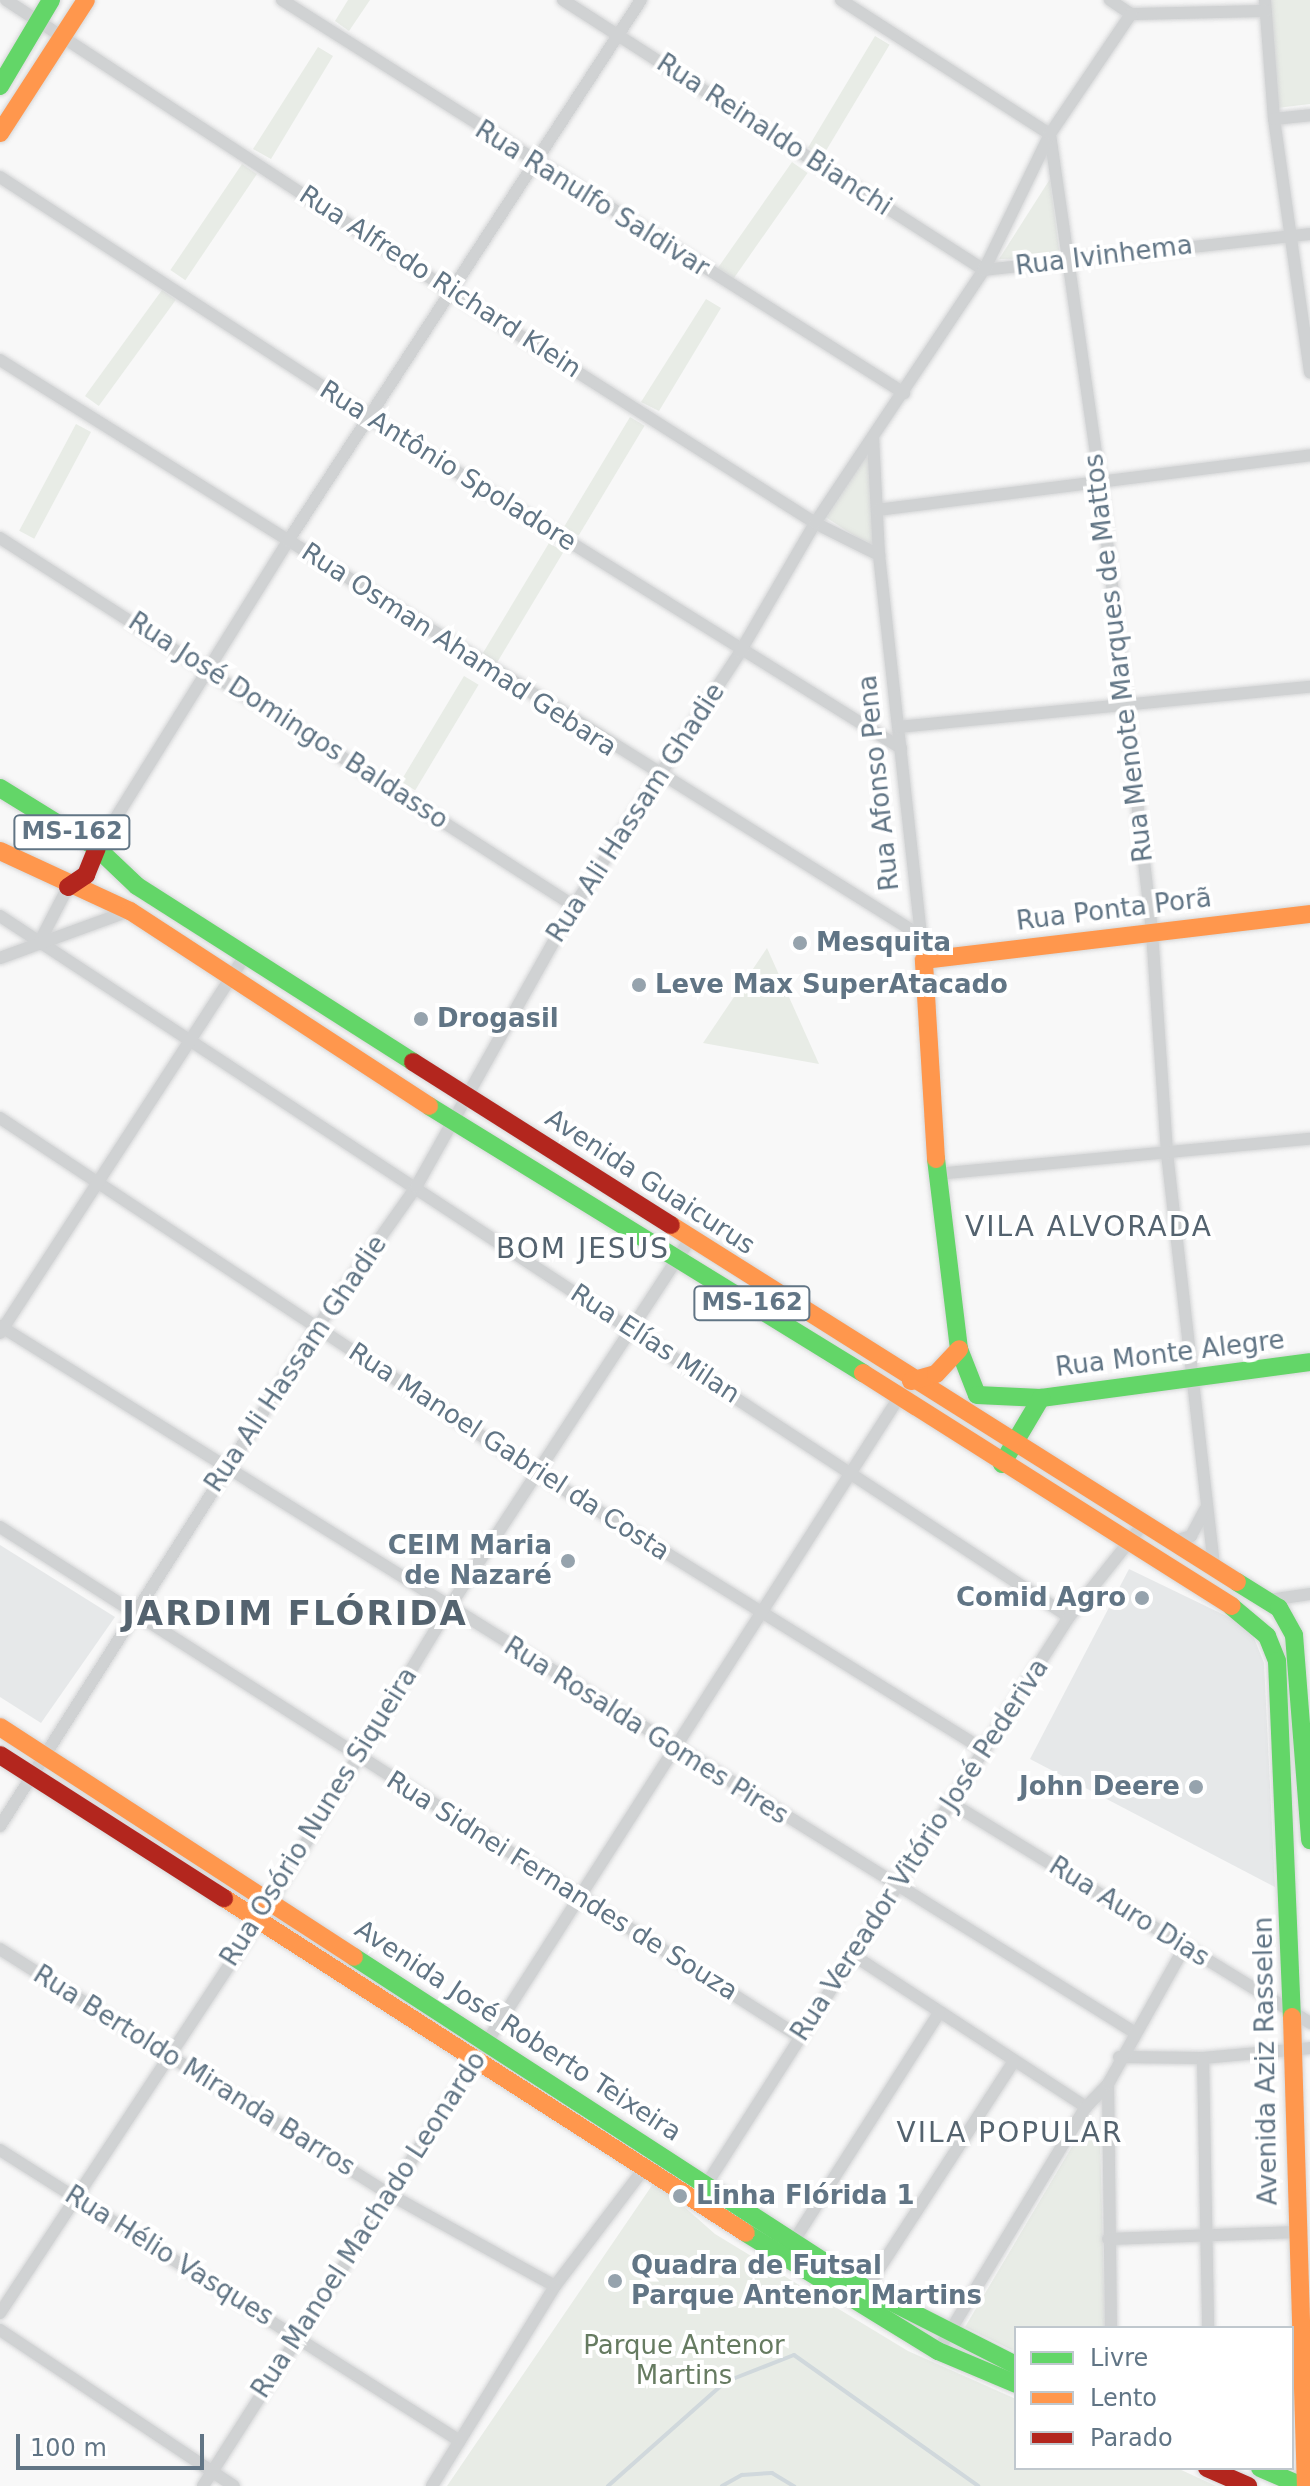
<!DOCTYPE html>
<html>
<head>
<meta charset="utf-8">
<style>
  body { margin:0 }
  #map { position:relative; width:1310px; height:2486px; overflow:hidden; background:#f8f8f8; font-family:"DejaVu Sans",sans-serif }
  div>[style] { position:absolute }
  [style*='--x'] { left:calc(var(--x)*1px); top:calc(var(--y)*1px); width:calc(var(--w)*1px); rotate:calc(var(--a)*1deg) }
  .built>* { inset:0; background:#e6e8e9 }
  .green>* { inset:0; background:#e8ece6; transform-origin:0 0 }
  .stream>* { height:4px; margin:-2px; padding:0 2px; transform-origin:2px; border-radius:2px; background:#d0d8dc }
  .roads { filter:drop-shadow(0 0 2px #d5d6d7) drop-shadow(0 0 2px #d5d6d7) }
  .street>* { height:12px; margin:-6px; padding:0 6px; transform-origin:6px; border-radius:6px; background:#d0d2d3 }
  .fast>* { height:18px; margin:-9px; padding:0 9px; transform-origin:9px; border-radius:9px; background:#63d668 }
  .slow>* { height:18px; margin:-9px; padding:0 9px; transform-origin:9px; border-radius:9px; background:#ff974d }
  .jam>* { height:18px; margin:-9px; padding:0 9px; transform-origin:9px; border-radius:9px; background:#b3261e }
  .dots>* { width:22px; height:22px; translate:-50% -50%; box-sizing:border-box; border:4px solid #fff; border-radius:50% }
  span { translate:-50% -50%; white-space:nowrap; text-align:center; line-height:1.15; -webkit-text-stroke:8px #fff; paint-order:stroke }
  .shield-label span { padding:2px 6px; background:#fff; border:2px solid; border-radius:6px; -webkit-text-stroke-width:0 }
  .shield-label { font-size:24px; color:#617585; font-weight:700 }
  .street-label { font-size:26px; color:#617585 }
  .poi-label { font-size:26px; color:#617585; font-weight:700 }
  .left { translate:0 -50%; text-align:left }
  .right { translate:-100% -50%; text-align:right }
  .park-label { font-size:26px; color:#667b61 }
  .neighbourhood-label { font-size:28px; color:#54636f; letter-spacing:2px }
  .district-label { font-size:34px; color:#54636f; font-weight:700; letter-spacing:2px }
  .legend { position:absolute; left:1014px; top:2326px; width:280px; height:144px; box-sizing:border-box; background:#fff; border:2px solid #c0c8ce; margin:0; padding:10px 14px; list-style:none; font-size:24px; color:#617585 }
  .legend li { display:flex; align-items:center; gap:16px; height:40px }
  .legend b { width:40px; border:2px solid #c0c8ce }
  .scale { position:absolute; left:16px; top:2434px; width:188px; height:36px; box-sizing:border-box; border:4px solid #617585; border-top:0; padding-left:10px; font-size:24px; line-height:28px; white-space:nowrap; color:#617585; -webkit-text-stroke:6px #fff; paint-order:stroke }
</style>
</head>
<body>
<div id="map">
  <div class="built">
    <i style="clip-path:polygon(0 1545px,115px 1617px,41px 1723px,0 1697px)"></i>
    <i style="clip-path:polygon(1129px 1569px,1243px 1624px,1254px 1638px,1264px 1663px,1275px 1887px,1030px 1759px)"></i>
  </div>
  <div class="green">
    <i style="clip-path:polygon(348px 0,370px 0,349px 31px,335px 21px)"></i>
    <i style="clip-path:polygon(1262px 0,1310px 0,1310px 104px,1277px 108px)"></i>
    <i style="left:875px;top:36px;width:17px;height:130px;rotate:31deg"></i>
    <i style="clip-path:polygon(318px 47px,333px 56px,271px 159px,253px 149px)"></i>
    <i style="left:792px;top:162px;width:19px;height:131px;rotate:35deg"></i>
    <i style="left:242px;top:164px;width:18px;height:128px;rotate:34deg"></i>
    <i style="clip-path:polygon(1050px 179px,1060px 258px,999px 259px)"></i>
    <i style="left:162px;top:290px;width:17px;height:131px;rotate:36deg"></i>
    <i style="clip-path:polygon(706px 299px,721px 308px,659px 411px,641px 402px)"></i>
    <i style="left:630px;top:417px;width:17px;height:128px;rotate:31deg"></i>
    <i style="left:76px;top:424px;width:17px;height:121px;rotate:28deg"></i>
    <i style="clip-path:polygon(868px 448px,873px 548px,824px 516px)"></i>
    <i style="left:549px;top:543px;width:17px;height:130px;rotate:31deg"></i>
    <i style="left:464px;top:676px;width:17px;height:123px;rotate:31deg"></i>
    <i style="clip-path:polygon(767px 948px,819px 1064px,703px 1043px)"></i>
    <i style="clip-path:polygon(1089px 2118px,1100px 2138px,1105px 2328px,1016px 2328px,1016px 2352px,965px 2327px)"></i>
    <i style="clip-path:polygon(655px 2181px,715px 2234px,908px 2351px,1016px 2399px,1016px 2468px,1177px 2468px,1216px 2486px,447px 2486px)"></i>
  </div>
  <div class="stream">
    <i style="--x:608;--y:2486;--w:157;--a:-41.6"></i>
    <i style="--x:725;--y:2382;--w:74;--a:-21.4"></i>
    <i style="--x:794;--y:2355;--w:226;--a:35.4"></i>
    <i style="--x:722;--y:2486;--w:23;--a:-29"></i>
    <i style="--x:742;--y:2475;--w:30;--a:-4"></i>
    <i style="--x:772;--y:2473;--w:26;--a:31"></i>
  </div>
  <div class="roads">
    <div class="street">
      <i style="--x:6;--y:0;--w:564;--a:33.21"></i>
      <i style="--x:478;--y:309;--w:399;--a:32.4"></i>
      <i style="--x:815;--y:523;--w:72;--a:26.6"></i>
      <i style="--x:282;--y:0;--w:736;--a:32.29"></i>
      <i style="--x:563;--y:0;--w:500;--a:32.67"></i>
      <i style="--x:984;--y:270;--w:328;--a:-6.3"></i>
      <i style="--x:841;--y:0;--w:248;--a:32.7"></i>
      <i style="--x:1050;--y:134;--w:351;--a:81.8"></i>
      <i style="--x:1100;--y:481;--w:454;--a:83.4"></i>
      <i style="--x:1152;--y:932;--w:222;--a:86.1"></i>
      <i style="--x:1167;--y:1153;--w:415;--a:83.5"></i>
      <i style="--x:1110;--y:0;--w:25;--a:34"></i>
      <i style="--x:1265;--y:0;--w:119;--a:85.7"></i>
      <i style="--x:1274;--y:119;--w:256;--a:81.9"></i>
      <i style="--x:1131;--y:14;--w:135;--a:-1.3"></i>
      <i style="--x:1274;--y:119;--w:36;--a:-6"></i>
      <i style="--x:0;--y:177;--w:444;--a:33"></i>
      <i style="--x:372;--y:419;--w:623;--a:31.88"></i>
      <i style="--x:0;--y:360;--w:1086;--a:32.02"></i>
      <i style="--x:873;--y:437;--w:118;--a:87.1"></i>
      <i style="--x:879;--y:555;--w:407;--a:83.7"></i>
      <i style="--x:877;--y:510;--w:436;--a:-7.2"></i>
      <i style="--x:0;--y:538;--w:682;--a:32.66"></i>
      <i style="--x:899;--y:727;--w:413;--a:-5.6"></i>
      <i style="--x:97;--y:848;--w:362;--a:-58.1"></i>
      <i style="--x:288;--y:541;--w:646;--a:-56.88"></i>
      <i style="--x:0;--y:916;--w:1278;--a:33.25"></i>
      <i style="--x:39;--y:943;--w:63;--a:-62.6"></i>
      <i style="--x:0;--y:958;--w:137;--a:-20"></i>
      <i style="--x:0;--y:1118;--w:646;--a:33.44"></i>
      <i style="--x:539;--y:1474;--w:524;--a:31.81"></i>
      <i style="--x:937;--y:1174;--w:375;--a:-5.4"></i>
      <i style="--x:0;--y:1326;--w:1334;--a:31.91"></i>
      <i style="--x:0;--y:1333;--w:452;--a:-57"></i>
      <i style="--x:0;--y:1527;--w:949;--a:32.52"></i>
      <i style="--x:1175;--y:1541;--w:17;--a:-17"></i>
      <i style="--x:1191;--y:1536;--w:30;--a:-62"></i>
      <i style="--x:1269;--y:1600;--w:41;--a:-8.3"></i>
      <i style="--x:948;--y:1801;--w:425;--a:31.5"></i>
      <i style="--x:0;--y:1826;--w:593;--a:-57.54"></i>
      <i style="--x:318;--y:1326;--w:170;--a:-54.8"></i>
      <i style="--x:416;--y:1187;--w:322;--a:-60.7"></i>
      <i style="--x:574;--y:906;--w:303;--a:-56.8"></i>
      <i style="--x:740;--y:652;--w:149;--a:-59.8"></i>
      <i style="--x:815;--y:523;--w:304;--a:-56.3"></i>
      <i style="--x:984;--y:270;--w:151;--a:-64.1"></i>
      <i style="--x:1050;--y:134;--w:145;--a:-56"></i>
      <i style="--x:0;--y:1949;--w:457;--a:32.2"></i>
      <i style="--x:387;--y:2193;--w:192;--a:29"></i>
      <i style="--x:856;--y:1957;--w:275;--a:33.1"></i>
      <i style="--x:1119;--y:2057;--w:84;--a:0.7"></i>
      <i style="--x:1203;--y:2058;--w:107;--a:-5.3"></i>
      <i style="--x:1203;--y:2058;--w:270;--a:88.9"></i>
      <i style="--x:1108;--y:2084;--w:244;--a:89.3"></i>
      <i style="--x:0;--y:2150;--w:544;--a:32.32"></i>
      <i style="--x:706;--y:2185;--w:674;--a:-57.42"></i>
      <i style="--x:1069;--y:1617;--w:120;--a:-51.4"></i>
      <i style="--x:795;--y:2239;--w:268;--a:-57.5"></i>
      <i style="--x:1108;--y:2239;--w:189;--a:-2.1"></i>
      <i style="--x:866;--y:2289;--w:272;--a:-57"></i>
      <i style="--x:0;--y:2313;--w:471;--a:-56.6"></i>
      <i style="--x:259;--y:1920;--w:364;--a:-58.7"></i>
      <i style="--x:448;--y:1609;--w:442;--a:-56.8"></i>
      <i style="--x:0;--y:2330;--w:281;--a:33.7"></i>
      <i style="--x:938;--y:2351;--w:285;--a:-58.8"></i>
      <i style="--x:1086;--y:2107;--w:32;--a:-46"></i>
      <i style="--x:1108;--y:2084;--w:158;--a:-60.8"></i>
      <i style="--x:203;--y:2486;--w:1290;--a:-57.41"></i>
      <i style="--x:432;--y:2486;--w:235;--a:-58.4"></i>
      <i style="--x:555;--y:2286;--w:152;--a:-52.8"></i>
    </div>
    <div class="fast">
      <i style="--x:0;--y:86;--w:100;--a:-59.3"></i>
      <i style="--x:0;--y:788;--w:114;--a:31.7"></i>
      <i style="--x:97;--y:848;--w:55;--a:43.5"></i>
      <i style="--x:137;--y:886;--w:327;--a:32.5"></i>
      <i style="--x:429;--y:1106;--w:510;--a:31.6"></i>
      <i style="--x:936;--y:1159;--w:191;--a:83.1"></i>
      <i style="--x:959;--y:1349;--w:49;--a:68.6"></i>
      <i style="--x:977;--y:1395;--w:64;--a:2.7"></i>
      <i style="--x:1041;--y:1398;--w:271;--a:-7.6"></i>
      <i style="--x:1002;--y:1464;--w:77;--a:-59.4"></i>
      <i style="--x:1237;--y:1582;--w:49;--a:31.8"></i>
      <i style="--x:1279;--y:1608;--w:31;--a:61"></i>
      <i style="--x:1294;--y:1635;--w:206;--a:85.5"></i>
      <i style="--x:1231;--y:1606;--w:47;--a:39.8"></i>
      <i style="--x:1267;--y:1636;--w:27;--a:68"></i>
      <i style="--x:1277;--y:1661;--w:356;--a:87.6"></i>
      <i style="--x:354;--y:1957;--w:610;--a:32.96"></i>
      <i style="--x:866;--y:2289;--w:168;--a:26.9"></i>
      <i style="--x:746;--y:2233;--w:225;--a:31.6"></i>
      <i style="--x:938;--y:2351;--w:85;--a:22.9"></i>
      <i style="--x:1260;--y:2468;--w:46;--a:23.2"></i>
    </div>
    <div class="slow">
      <i style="--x:0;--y:133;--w:158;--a:-57.1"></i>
      <i style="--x:0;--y:851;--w:143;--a:24.8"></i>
      <i style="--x:130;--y:911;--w:357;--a:33.1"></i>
      <i style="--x:936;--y:1159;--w:199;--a:-93.5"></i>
      <i style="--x:924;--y:960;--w:389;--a:-6.8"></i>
      <i style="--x:671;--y:1225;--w:669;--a:32.24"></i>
      <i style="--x:863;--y:1373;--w:436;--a:32.3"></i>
      <i style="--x:911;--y:1381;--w:26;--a:-16"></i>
      <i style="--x:936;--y:1374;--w:34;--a:-47"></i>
      <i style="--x:0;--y:1727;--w:422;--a:33"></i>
      <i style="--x:224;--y:1898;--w:620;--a:32.69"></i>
      <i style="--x:1292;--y:2017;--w:469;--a:88.3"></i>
    </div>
    <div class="jam">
      <i style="--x:68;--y:887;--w:22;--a:-34"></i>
      <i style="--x:86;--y:875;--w:29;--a:-68"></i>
      <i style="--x:413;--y:1062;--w:305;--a:32.3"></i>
      <i style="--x:0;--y:1755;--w:266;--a:32.6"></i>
      <i style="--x:1207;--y:2468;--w:45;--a:23.7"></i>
    </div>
  </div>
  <div class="dots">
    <i style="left:800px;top:943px;background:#96a3ad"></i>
    <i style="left:639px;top:985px;background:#96a3ad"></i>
    <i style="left:421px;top:1019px;background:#96a3ad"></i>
    <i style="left:568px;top:1561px;background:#96a3ad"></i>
    <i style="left:1142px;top:1598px;background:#96a3ad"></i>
    <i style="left:1196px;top:1787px;background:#96a3ad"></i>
    <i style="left:680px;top:2196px;background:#96a3ad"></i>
    <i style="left:615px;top:2281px;background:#96a3ad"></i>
  </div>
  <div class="shield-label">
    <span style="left:72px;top:832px">MS-162</span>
    <span style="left:752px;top:1303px">MS-162</span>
  </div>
  <div class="street-label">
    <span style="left:774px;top:135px;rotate:33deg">Rua Reinaldo Bianchi</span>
    <span style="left:592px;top:199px;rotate:32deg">Rua Ranulfo Saldivar</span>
    <span style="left:1104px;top:256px;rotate:-7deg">Rua Ivinhema</span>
    <span style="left:440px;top:282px;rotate:33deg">Rua Alfredo Richard Klein</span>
    <span style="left:448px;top:466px;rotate:32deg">Rua Antônio Spoladore</span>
    <span style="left:459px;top:650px;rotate:33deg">Rua Osman Ahamad Gebara</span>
    <span style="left:1119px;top:658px;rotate:-97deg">Rua Menote Marques de Mattos</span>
    <span style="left:288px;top:721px;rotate:33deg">Rua José Domingos Baldasso</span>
    <span style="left:879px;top:783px;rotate:-96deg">Rua Afonso Pena</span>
    <span style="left:636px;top:813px;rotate:-57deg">Rua Ali Hassam Ghadie</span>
    <span style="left:1114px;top:910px;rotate:-7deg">Rua Ponta Porã</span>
    <span style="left:650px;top:1182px;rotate:33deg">Avenida Guaicurus</span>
    <span style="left:655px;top:1344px;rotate:33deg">Rua Elías Milan</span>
    <span style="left:1170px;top:1354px;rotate:-7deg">Rua Monte Alegre</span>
    <span style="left:296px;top:1364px;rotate:-56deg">Rua Ali Hassam Ghadie</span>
    <span style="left:509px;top:1452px;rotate:33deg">Rua Manoel Gabriel da Costa</span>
    <span style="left:646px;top:1731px;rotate:32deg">Rua Rosalda Gomes Pires</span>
    <span style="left:319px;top:1817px;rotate:-58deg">Rua Osório Nunes Siqueira</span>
    <span style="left:920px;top:1850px;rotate:-57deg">Rua Vereador Vitório José Pederiva</span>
    <span style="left:562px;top:1886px;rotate:32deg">Rua Sidnei Fernandes de Souza</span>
    <span style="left:1129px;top:1912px;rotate:32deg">Rua Auro Dias</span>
    <span style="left:518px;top:2031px;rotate:33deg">Avenida José Roberto Teixeira</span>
    <span style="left:1266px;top:2061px;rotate:-91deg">Avenida Aziz Rasselen</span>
    <span style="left:194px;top:2071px;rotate:32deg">Rua Bertoldo Miranda Barros</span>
    <span style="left:369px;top:2225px;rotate:-57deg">Rua Manoel Machado Leonardo</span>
    <span style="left:169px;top:2256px;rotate:32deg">Rua Hélio Vasques</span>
  </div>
  <div class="poi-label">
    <span class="left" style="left:816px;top:943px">Mesquita</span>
    <span class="left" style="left:655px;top:985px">Leve Max SuperAtacado</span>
    <span class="left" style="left:437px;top:1019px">Drogasil</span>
    <span class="right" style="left:552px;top:1561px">CEIM Maria<br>de Nazaré</span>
    <span class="right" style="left:1126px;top:1598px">Comid Agro</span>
    <span class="right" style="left:1180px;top:1787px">John Deere</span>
    <span class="left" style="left:696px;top:2196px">Linha Flórida 1</span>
    <span class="left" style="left:631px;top:2281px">Quadra de Futsal<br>Parque Antenor Martins</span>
  </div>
  <div class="park-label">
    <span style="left:684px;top:2361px">Parque Antenor<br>Martins</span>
  </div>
  <div class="neighbourhood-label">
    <span style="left:1089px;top:1227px">VILA ALVORADA</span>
    <span style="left:583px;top:1249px">BOM JESUS</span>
    <span style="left:1010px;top:2133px">VILA POPULAR</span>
  </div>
  <div class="district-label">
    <span style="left:295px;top:1614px">JARDIM FLÓRIDA</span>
  </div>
  <ul class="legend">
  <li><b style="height:10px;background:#63d668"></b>Livre</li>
  <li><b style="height:10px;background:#ff974d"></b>Lento</li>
  <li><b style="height:10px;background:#b3261e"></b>Parado</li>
  </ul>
  <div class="scale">100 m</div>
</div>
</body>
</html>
